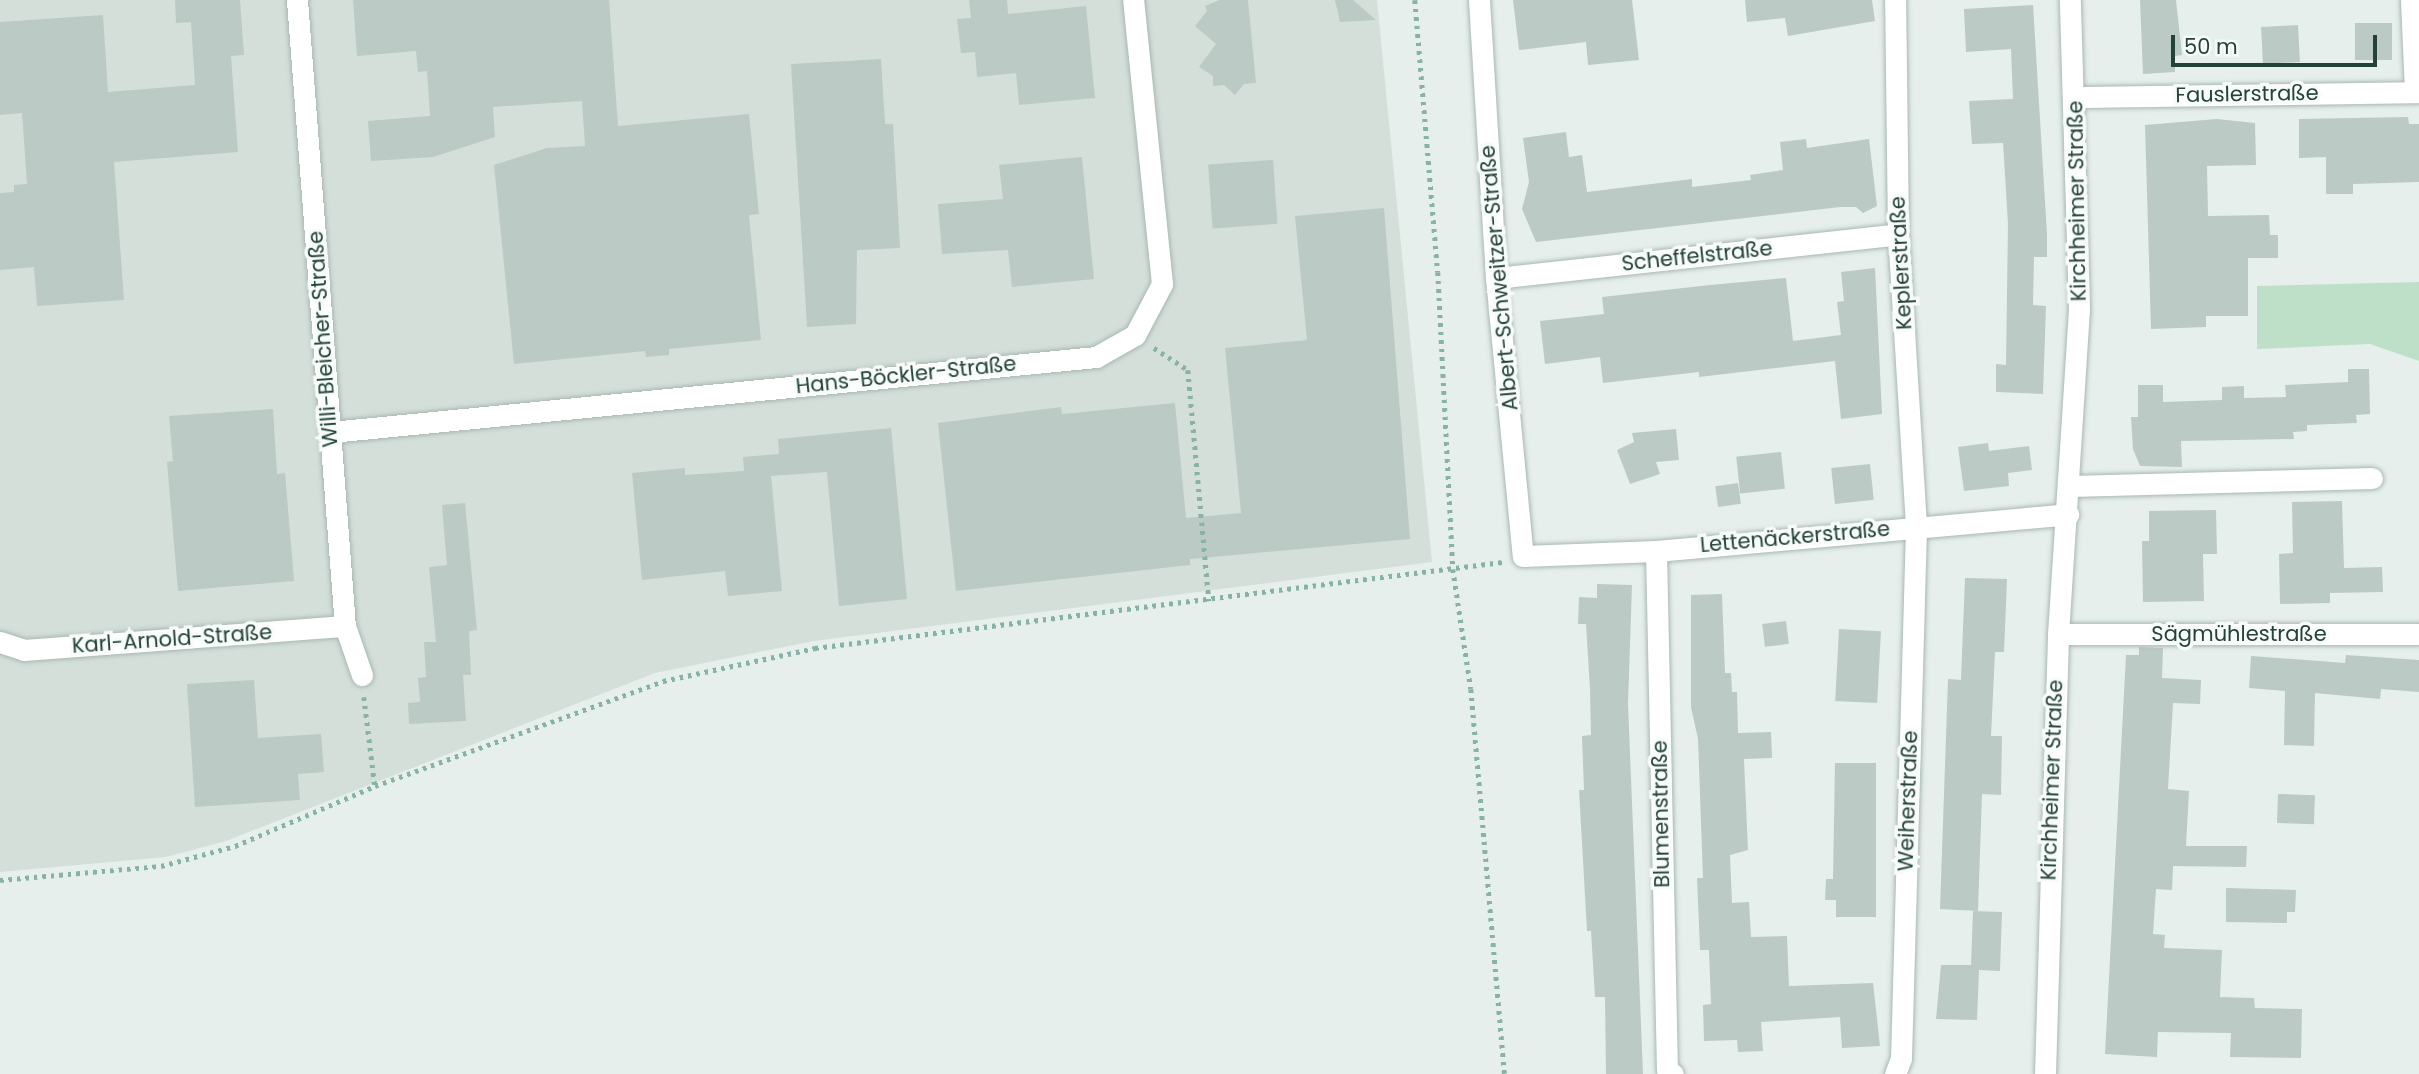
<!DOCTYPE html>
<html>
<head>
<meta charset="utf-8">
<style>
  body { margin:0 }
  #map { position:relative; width:2419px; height:1074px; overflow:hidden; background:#e6efeb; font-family:Poppins,sans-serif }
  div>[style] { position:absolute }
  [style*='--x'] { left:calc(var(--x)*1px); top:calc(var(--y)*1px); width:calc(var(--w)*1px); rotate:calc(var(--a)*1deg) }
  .built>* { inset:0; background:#d4dfda }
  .green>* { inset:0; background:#bfe0c8 }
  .building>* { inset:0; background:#bbcac4; transform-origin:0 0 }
  .path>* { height:4.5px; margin-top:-2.25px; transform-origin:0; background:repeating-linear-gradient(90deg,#86b3a5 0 3.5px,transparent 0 8.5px) }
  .roads { filter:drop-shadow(0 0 2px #a8b8b2) drop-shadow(0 0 2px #a8b8b2) }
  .minor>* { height:21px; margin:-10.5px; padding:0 10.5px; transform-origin:10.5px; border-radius:10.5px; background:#fff }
  .secondary>* { height:21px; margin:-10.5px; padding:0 10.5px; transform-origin:10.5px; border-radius:10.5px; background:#fff }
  span { translate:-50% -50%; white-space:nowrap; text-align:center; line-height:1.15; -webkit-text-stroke:7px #f7fbf9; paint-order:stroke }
  .street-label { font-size:21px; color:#24423a }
  .scale { position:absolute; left:2171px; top:35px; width:206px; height:32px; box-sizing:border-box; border:4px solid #24423a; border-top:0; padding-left:9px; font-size:21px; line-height:24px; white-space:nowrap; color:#24423a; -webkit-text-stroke:5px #f7fbf9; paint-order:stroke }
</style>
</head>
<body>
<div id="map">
  <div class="built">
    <i style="clip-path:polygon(0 0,1377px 0,1432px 562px,814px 641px,655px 673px,226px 841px,166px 857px,0 872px)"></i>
  </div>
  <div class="green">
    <i style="clip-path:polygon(2419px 282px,2419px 361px,2370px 344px,2257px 349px,2257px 286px)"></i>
  </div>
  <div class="building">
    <i style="clip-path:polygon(175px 0,240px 0,244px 55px,231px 56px,238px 152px,114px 162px,124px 300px,37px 306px,34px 267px,0 270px,0 193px,14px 192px,14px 185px,27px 184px,22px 113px,0 115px,0 22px,103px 15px,108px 92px,195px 85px,191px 22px,176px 23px)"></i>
    <i style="clip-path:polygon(353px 0,609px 0,618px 126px,749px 114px,759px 214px,749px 215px,761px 340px,669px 349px,669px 355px,646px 357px,645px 351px,514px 364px,494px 165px,547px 148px,585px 146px,582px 101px,493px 107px,495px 137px,433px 157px,371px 161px,368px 121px,430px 116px,427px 71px,418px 72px,416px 51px,357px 56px)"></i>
    <i style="clip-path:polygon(969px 0,1007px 0,1008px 14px,1086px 6px,1095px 98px,1019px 105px,1016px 73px,977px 77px,975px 52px,961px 53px,957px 19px,971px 18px)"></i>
    <i style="clip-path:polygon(1220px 0,1248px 0,1256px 83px,1244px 84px,1235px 95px,1224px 85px,1213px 86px,1213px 76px,1199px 67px,1216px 44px,1195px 26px,1207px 11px,1205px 6px)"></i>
    <i style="clip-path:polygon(1335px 0,1353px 0,1376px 20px,1340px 22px)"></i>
    <i style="clip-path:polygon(1513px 0,1632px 0,1639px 60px,1588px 65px,1586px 42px,1519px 50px)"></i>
    <i style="clip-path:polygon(1745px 0,1872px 0,1875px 21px,1788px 36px,1785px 18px,1747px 22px)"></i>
    <i style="clip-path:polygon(2140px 0,2176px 0,2182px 55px,2175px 56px,2175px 72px,2143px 74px)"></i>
    <i style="clip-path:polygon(2033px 5px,2047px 234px,2047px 257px,2034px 257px,2033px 305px,2046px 306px,2043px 394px,1996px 392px,1996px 364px,2006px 365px,2008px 224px,2003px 143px,1972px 144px,1969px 101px,2013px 99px,2011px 49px,1966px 52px,1964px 9px)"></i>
    <i style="left:2392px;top:23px;width:37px;height:37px;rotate:90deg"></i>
    <i style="left:2298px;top:25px;width:37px;height:37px;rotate:87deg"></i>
    <i style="clip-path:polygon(881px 59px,885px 124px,893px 124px,900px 248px,857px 250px,856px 324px,807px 327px,791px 64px)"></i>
    <i style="clip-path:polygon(2408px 117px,2409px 124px,2419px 124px,2419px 182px,2353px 184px,2353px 194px,2326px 194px,2326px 157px,2299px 158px,2299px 119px)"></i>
    <i style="clip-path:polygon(2217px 119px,2255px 123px,2256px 165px,2207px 166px,2208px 216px,2269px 215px,2270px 235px,2278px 235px,2278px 258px,2248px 258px,2248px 316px,2206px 316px,2206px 327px,2151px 329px,2145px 125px)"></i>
    <i style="clip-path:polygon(1566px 132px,1569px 157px,1582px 155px,1587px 192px,1692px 179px,1692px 187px,1751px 180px,1750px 175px,1783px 170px,1780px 142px,1806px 139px,1807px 148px,1869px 139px,1877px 206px,1863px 213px,1856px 207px,1840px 207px,1536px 242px,1522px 209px,1529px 182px,1523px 138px)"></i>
    <i style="clip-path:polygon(1082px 157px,1094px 279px,1012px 287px,1008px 250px,942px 254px,938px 204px,1003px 199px,999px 165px)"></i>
    <i style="left:1273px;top:160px;width:64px;height:65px;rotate:86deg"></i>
    <i style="clip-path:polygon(1384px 208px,1410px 539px,1190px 559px,1190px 565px,956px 591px,938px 423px,1061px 407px,1062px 414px,1175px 403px,1186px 518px,1241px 513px,1225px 348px,1307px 340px,1295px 216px)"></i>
    <i style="clip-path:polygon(1875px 268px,1882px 414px,1841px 419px,1835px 361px,1699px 377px,1699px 372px,1603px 383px,1600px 357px,1545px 364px,1540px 321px,1604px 314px,1602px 297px,1710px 285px,1786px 278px,1793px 341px,1841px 335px,1837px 302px,1844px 301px,1841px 272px)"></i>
    <i style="clip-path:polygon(2348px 369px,2369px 369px,2370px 414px,2356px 415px,2357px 423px,2307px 425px,2307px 431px,2293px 432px,2294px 439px,2181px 441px,2182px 467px,2140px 466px,2133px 449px,2131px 417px,2138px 417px,2138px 385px,2163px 385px,2163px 402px,2222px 400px,2222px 387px,2244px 386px,2244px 398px,2286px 397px,2285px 385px,2348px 382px)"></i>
    <i style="clip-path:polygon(273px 409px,277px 474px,285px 473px,294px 581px,178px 591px,167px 462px,173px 461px,169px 416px)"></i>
    <i style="clip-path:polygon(891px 428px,907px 599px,839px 606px,827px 472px,771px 476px,782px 591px,728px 596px,725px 571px,642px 580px,632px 473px,685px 468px,685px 475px,744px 471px,743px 457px,779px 454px,778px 439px)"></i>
    <i style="clip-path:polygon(1676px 429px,1679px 460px,1656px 462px,1660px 474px,1630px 484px,1617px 450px,1634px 442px,1632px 433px)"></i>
    <i style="clip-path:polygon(1988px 443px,1989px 451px,2029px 446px,2032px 470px,2008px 473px,2009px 486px,1964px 491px,1958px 447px)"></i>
    <i style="left:1781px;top:452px;width:37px;height:45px;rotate:84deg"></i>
    <i style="left:1870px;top:464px;width:36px;height:39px;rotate:84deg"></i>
    <i style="left:1738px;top:483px;width:21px;height:23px;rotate:82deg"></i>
    <i style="clip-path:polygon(2342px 501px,2344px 568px,2382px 567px,2383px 592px,2330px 593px,2330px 603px,2280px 604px,2279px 554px,2293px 553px,2292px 502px)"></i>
    <i style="clip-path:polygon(465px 503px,477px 630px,469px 631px,471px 675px,463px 675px,466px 721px,409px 724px,408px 703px,420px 702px,418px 678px,426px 677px,424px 642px,436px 642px,429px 567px,447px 565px,442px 505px)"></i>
    <i style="clip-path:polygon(2216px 510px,2217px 554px,2203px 554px,2204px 601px,2143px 602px,2142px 541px,2149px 541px,2149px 511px)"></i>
    <i style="clip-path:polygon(1965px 578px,2007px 579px,2004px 652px,1995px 652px,1991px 736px,2002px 736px,2001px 795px,1982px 794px,1978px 911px,1940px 909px,1948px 679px,1961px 680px)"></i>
    <i style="clip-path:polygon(1597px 584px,1632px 585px,1628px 704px,1643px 1074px,1606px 1074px,1605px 997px,1595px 997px,1591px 931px,1587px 931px,1579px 790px,1584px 790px,1582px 736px,1591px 735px,1590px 689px,1586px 624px,1578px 624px,1579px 597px,1597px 598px)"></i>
    <i style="clip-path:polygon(1722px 594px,1725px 673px,1731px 673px,1732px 692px,1737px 692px,1738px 733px,1771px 732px,1772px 758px,1744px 759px,1748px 850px,1730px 855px,1732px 903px,1749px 902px,1751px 937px,1787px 936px,1789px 986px,1873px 983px,1880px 1046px,1842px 1048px,1840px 1017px,1761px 1022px,1763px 1051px,1738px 1052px,1737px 1040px,1704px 1041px,1703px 1005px,1711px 1004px,1709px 950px,1700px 950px,1697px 878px,1703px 878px,1698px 739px,1691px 707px,1691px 595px)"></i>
    <i style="left:1786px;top:621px;width:23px;height:24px;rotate:83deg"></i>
    <i style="left:1839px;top:629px;width:42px;height:72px;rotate:3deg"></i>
    <i style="clip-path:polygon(2139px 647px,2163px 648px,2162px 678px,2201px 680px,2200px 704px,2173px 703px,2168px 789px,2189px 791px,2186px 846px,2247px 846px,2246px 867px,2173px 866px,2172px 890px,2156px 889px,2153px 934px,2165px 935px,2164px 948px,2222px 950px,2220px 997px,2254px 998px,2255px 1008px,2302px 1009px,2301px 1058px,2230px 1057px,2231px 1033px,2158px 1032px,2157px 1057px,2105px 1054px,2126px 655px,2139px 655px)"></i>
    <i style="clip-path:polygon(2346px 655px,2419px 660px,2419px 692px,2381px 689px,2380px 699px,2315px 693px,2314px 746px,2284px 745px,2285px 691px,2249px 688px,2251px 656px,2345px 663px)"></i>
    <i style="clip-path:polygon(254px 680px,258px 738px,321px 734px,324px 772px,298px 774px,300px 800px,195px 807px,187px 684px)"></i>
    <i style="clip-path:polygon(1835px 763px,1876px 763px,1876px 917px,1836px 917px,1836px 900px,1825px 900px,1826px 879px,1833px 879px)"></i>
    <i style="left:2278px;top:794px;width:37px;height:29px;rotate:2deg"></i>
    <i style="clip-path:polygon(2226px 888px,2296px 890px,2295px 912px,2287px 912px,2287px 923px,2226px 922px)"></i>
    <i style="clip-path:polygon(1973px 911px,2002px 912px,2000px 971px,1979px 970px,1977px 1020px,1936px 1019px,1941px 965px,1971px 965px)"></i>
  </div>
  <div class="path">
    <i style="--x:1415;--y:0;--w:273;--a:85.2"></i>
    <i style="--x:1438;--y:272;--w:297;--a:87.1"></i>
    <i style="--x:1453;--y:569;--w:121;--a:81.5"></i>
    <i style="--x:1471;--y:689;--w:386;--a:85"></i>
    <i style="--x:1154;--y:348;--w:40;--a:32.9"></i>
    <i style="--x:1188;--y:370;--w:232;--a:84.8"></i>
    <i style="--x:364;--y:697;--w:90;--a:83"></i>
    <i style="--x:0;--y:880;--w:162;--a:-5"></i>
    <i style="--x:161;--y:866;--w:77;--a:-15.1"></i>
    <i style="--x:235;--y:846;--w:152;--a:-23.2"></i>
    <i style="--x:375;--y:786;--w:307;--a:-20"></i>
    <i style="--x:663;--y:681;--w:156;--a:-12.2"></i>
    <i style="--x:815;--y:648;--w:693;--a:-7.13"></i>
  </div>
  <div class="roads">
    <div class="minor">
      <i style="--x:297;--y:0;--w:628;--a:85.62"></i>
      <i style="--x:345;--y:626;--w:52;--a:70.9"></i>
      <i style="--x:1479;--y:0;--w:279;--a:86.5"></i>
      <i style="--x:1496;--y:278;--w:279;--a:84.5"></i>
      <i style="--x:1523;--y:556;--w:133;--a:-2.2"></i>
      <i style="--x:1656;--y:551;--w:414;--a:-5.1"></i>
      <i style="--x:2411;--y:0;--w:92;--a:87.5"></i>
      <i style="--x:2076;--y:97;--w:343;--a:-0.8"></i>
      <i style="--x:1496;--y:278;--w:404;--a:-6.2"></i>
      <i style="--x:331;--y:432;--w:769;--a:-5.6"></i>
      <i style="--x:1096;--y:357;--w:45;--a:-29.4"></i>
      <i style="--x:1135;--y:335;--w:58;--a:-62.1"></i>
      <i style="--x:1162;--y:284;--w:285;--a:-95.8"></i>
      <i style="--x:2071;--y:486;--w:301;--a:-1.5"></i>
      <i style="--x:1656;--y:551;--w:519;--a:88.79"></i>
      <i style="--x:1667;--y:1070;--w:7;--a:34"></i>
      <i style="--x:2058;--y:634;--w:361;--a:0"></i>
      <i style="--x:0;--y:642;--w:25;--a:18"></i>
      <i style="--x:24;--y:650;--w:322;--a:-4.3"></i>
      <i style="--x:1895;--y:1074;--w:17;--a:-69"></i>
      <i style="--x:1901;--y:1058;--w:532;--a:-88.38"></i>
      <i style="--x:1916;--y:526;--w:293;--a:-93.5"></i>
      <i style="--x:1898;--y:234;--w:234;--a:-90.7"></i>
    </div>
    <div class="secondary">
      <i style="--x:2045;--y:1074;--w:440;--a:-88.3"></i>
      <i style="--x:2058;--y:634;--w:326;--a:-86.3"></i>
      <i style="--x:2079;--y:309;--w:309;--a:-91.7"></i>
    </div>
  </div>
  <div class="street-label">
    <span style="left:2247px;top:94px;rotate:-1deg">Fauslerstraße</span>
    <span style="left:2077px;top:201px;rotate:-91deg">Kirchheimer Straße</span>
    <span style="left:1697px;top:256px;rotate:-6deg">Scheffelstraße</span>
    <span style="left:1901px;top:263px;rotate:-93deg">Keplerstraße</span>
    <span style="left:1499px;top:278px;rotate:-95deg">Albert-Schweitzer-Straße</span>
    <span style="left:323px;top:339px;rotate:-94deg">Willi-Bleicher-Straße</span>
    <span style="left:906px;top:375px;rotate:-6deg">Hans-Böckler-Straße</span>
    <span style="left:1795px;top:537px;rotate:-5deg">Lettenäckerstraße</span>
    <span style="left:2239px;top:634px">Sägmühlestraße</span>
    <span style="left:172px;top:639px;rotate:-4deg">Karl-Arnold-Straße</span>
    <span style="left:2052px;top:780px;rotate:-88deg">Kirchheimer Straße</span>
    <span style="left:1908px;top:801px;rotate:-88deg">Weiherstraße</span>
    <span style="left:1661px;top:814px;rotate:-91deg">Blumenstraße</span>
  </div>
  <div class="scale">50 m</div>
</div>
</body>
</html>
